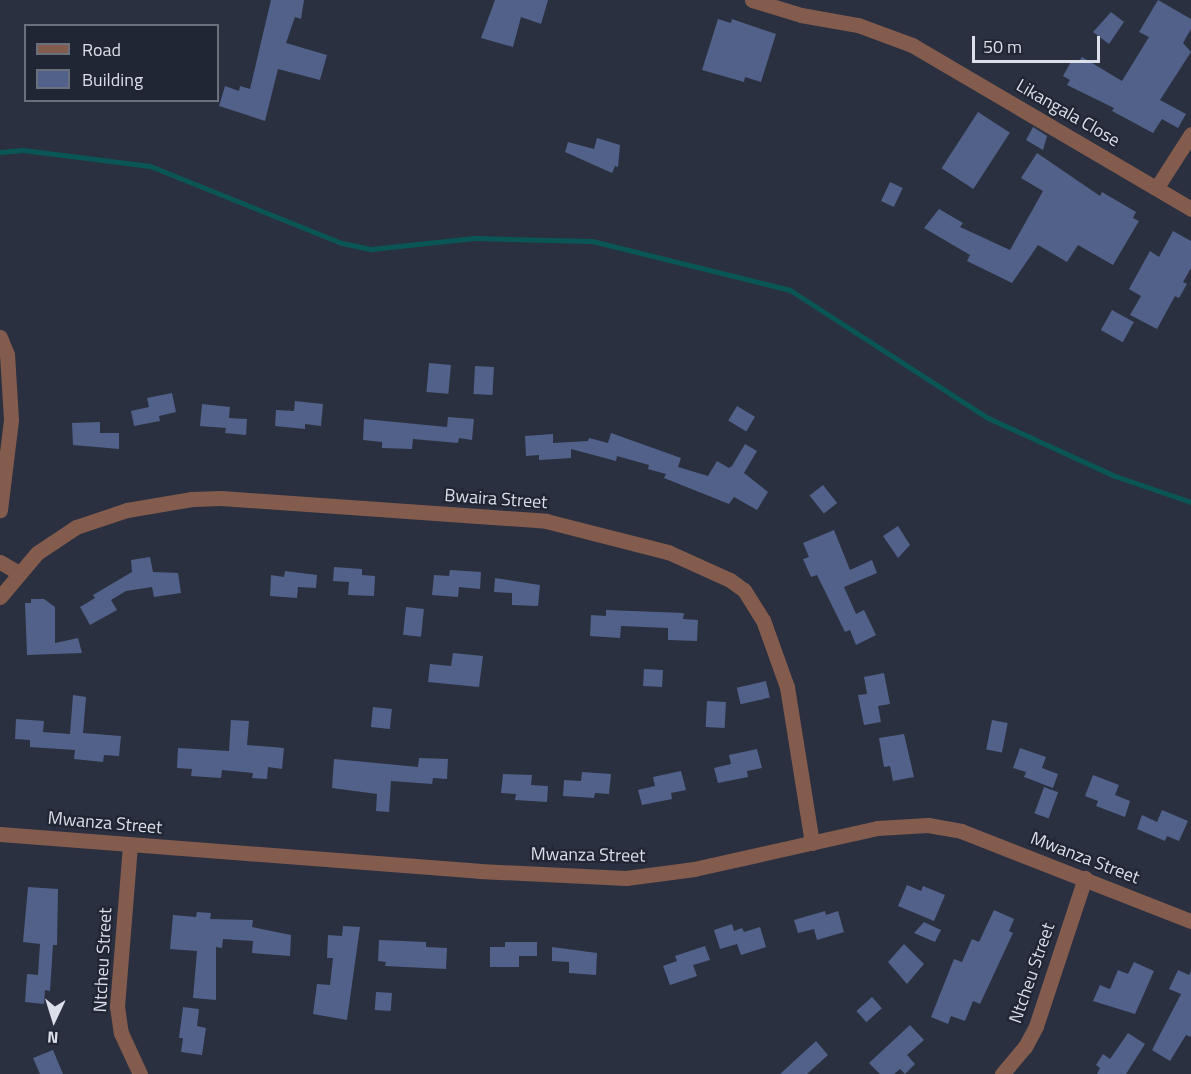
<!DOCTYPE html>
<html>
<head>
<meta charset="utf-8">
<style>
  body { margin:0 }
  #map { position:relative; width:1191px; height:1074px; overflow:hidden; background:#2a303f; font-family:"Titillium Web",sans-serif }
  div>[style] { position:absolute }
  [style*='--x'] { left:calc(var(--x)*1px); top:calc(var(--y)*1px); width:calc(var(--w)*1px); rotate:calc(var(--a)*1deg) }
  .stream>* { height:5px; margin:-2.5px; padding:0 2.5px; transform-origin:2.5px; border-radius:2.5px; background:#0a5656 }
  .building>* { inset:0; background:#526189; transform-origin:0 0 }
  .minor>* { height:15px; margin:-7.5px; padding:0 7.5px; transform-origin:7.5px; border-radius:7.5px; background:#845c4e }
  span { translate:-50% -50%; white-space:nowrap; text-align:center; line-height:1.15; -webkit-text-stroke:4.5px #212635; paint-order:stroke }
  .street-label { font-size:18px; color:#dbdfe9 }
  .legend { position:absolute; left:24px; top:24px; width:195px; height:78px; box-sizing:border-box; background:#212635; border:2px solid #6b707d; margin:0; padding:8px 10px; list-style:none; font-size:18px; color:#dbdfe9 }
  .legend li { display:flex; align-items:center; gap:12px; height:30px }
  .legend b { width:30px; border:2px solid #6b707d }
  .north { position:absolute; left:24px; top:990px; width:60px; height:60px; -webkit-text-stroke:4px #212635; paint-order:stroke; rotate:184deg; font-size:16px; font-weight:700; line-height:24px; text-align:center; color:#dbdfe9 }
  .north::after { content:''; display:block; margin:auto; width:21px; height:27px; background:#dbdfe9; clip-path:polygon(50% 0,100% 100%,50% 72%,0 100%) }
  .scale { position:absolute; left:972px; top:36px; width:128px; height:27px; box-sizing:border-box; border:3px solid #dbdfe9; border-top:0; padding-left:8px; font-size:18px; line-height:21px; white-space:nowrap; color:#dbdfe9; -webkit-text-stroke:4px #212635; paint-order:stroke }
</style>
</head>
<body>
<div id="map">
  <div class="stream">
    <i style="--x:0;--y:152;--w:23;--a:-5"></i>
    <i style="--x:23;--y:150;--w:128;--a:7.2"></i>
    <i style="--x:150;--y:166;--w:207;--a:21.9"></i>
    <i style="--x:342;--y:243;--w:30;--a:12"></i>
    <i style="--x:371;--y:249;--w:104;--a:-6.1"></i>
    <i style="--x:474;--y:238;--w:118;--a:1.5"></i>
    <i style="--x:592;--y:241;--w:204;--a:13.9"></i>
    <i style="--x:790;--y:290;--w:234;--a:32.9"></i>
    <i style="--x:986;--y:417;--w:142;--a:24.6"></i>
    <i style="--x:1115;--y:476;--w:80;--a:18.9"></i>
  </div>
  <div class="building">
    <i style="clip-path:polygon(271px 0,304px 0,301px 19px,295px 17px,286px 43px,327px 55px,320px 80px,278px 69px,265px 121px,219px 106px,225px 86px,239px 91px,240px 86px,250px 89px)"></i>
    <i style="clip-path:polygon(495px 0,548px 0,541px 24px,521px 17px,513px 47px,481px 38px)"></i>
    <i style="clip-path:polygon(1158px 0,1191px 19px,1191px 29px,1183px 43px,1191px 52px,1160px 100px,1186px 114px,1178px 128px,1162px 119px,1153px 133px,1112px 111px,1114px 108px,1067px 85px,1070px 80px,1063px 76px,1072px 60px,1078px 63px,1082px 57px,1122px 81px,1149px 37px,1139px 32px)"></i>
    <i style="clip-path:polygon(1111px 12px,1124px 22px,1109px 44px,1093px 32px)"></i>
    <i style="clip-path:polygon(718px 19px,731px 23px,732px 19px,776px 34px,761px 82px,745px 77px,744px 82px,702px 70px)"></i>
    <i style="left:978px;top:112px;width:38px;height:67px;rotate:33deg"></i>
    <i style="clip-path:polygon(1033px 127px,1047px 136px,1043px 150px,1026px 140px)"></i>
    <i style="clip-path:polygon(597px 138px,620px 145px,618px 167px,615px 166px,612px 173px,565px 152px,568px 142px,594px 149px)"></i>
    <i style="clip-path:polygon(1037px 153px,1100px 196px,1102px 192px,1136px 212px,1133px 218px,1139px 221px,1113px 265px,1078px 245px,1067px 262px,1038px 245px,1012px 283px,967px 261px,970px 255px,924px 228px,939px 209px,963px 223px,960px 227px,1010px 250px,1043px 191px,1021px 178px)"></i>
    <i style="left:890px;top:182px;width:14px;height:21px;rotate:25deg"></i>
    <i style="clip-path:polygon(1173px 231px,1191px 241px,1191px 268px,1183px 282px,1187px 284px,1179px 298px,1175px 296px,1157px 329px,1130px 315px,1141px 296px,1129px 289px,1150px 251px,1159px 257px)"></i>
    <i style="left:1112px;top:310px;width:25px;height:23px;rotate:29deg"></i>
    <i style="left:429px;top:363px;width:22px;height:29px;rotate:5deg"></i>
    <i style="left:475px;top:366px;width:19px;height:28px;rotate:3deg"></i>
    <i style="clip-path:polygon(172px 393px,176px 412px,159px 416px,160px 421px,134px 426px,131px 411px,149px 407px,147px 398px)"></i>
    <i style="clip-path:polygon(295px 401px,323px 404px,321px 426px,305px 424px,305px 429px,275px 426px,276px 410px,294px 411px)"></i>
    <i style="clip-path:polygon(202px 404px,230px 407px,229px 418px,247px 419px,246px 435px,225px 433px,226px 428px,200px 426px)"></i>
    <i style="left:737px;top:406px;width:21px;height:17px;rotate:31deg"></i>
    <i style="clip-path:polygon(448px 417px,474px 419px,472px 440px,459px 438px,458px 443px,413px 439px,412px 449px,382px 448px,382px 442px,363px 440px,364px 419px,447px 427px)"></i>
    <i style="clip-path:polygon(100px 422px,100px 433px,119px 433px,119px 449px,73px 445px,72px 423px)"></i>
    <i style="clip-path:polygon(611px 433px,681px 458px,678px 467px,708px 476px,717px 461px,729px 468px,732px 466px,745px 444px,757px 451px,744px 473px,768px 492px,757px 510px,734px 497px,729px 504px,664px 478px,666px 474px,648px 469px,649px 465px,617px 456px,616px 461px,571px 449px,571px 458px,539px 460px,539px 455px,526px 456px,525px 436px,553px 434px,553px 443px,588px 441px,589px 438px,608px 443px)"></i>
    <i style="left:823px;top:485px;width:23px;height:17px;rotate:52deg"></i>
    <i style="clip-path:polygon(898px 526px,910px 545px,898px 558px,883px 536px)"></i>
    <i style="clip-path:polygon(834px 530px,850px 570px,872px 560px,877px 573px,844px 587px,856px 614px,864px 610px,876px 635px,856px 645px,850px 630px,845px 632px,817px 575px,811px 577px,803px 559px,809px 557px,803px 543px)"></i>
    <i style="clip-path:polygon(150px 557px,153px 572px,178px 573px,181px 593px,154px 597px,152px 587px,126px 591px,111px 600px,117px 610px,90px 625px,80px 607px,95px 598px,93px 595px,132px 572px,131px 560px)"></i>
    <i style="clip-path:polygon(334px 567px,362px 569px,362px 575px,375px 576px,374px 596px,348px 595px,349px 582px,333px 581px)"></i>
    <i style="clip-path:polygon(450px 570px,481px 572px,480px 589px,459px 587px,458px 597px,432px 595px,434px 575px,449px 576px)"></i>
    <i style="clip-path:polygon(285px 571px,317px 575px,316px 588px,298px 587px,297px 598px,270px 596px,271px 575px,284px 577px)"></i>
    <i style="clip-path:polygon(495px 578px,540px 585px,538px 606px,512px 605px,512px 593px,494px 592px)"></i>
    <i style="clip-path:polygon(31px 599px,44px 599px,55px 607px,55px 643px,78px 638px,82px 653px,27px 655px,25px 603px,31px 603px)"></i>
    <i style="left:406px;top:607px;width:18px;height:28px;rotate:6deg"></i>
    <i style="clip-path:polygon(606px 610px,684px 613px,683px 619px,698px 620px,697px 641px,668px 640px,668px 628px,621px 626px,620px 638px,590px 636px,591px 615px,606px 616px)"></i>
    <i style="clip-path:polygon(453px 653px,483px 656px,479px 687px,428px 682px,430px 664px,451px 666px)"></i>
    <i style="left:644px;top:669px;width:19px;height:17px;rotate:3deg"></i>
    <i style="clip-path:polygon(884px 673px,890px 704px,878px 706px,881px 722px,864px 725px,858px 695px,867px 694px,864px 677px)"></i>
    <i style="left:766px;top:681px;width:17px;height:30px;rotate:77deg"></i>
    <i style="clip-path:polygon(73px 695px,86px 697px,83px 733px,121px 736px,119px 756px,104px 755px,103px 762px,74px 759px,75px 750px,30px 747px,30px 740px,15px 739px,16px 719px,44px 721px,43px 732px,70px 734px)"></i>
    <i style="left:707px;top:701px;width:19px;height:26px;rotate:3deg"></i>
    <i style="left:373px;top:707px;width:19px;height:20px;rotate:6deg"></i>
    <i style="clip-path:polygon(231px 720px,249px 721px,247px 745px,284px 748px,282px 769px,268px 767px,267px 779px,252px 778px,253px 773px,222px 770px,221px 778px,191px 776px,192px 769px,177px 768px,178px 748px,229px 751px)"></i>
    <i style="left:992px;top:720px;width:16px;height:30px;rotate:11deg"></i>
    <i style="clip-path:polygon(904px 734px,914px 777px,893px 781px,890px 766px,884px 767px,879px 738px)"></i>
    <i style="clip-path:polygon(1020px 748px,1046px 757px,1042px 768px,1058px 774px,1053px 788px,1024px 777px,1026px 772px,1013px 768px)"></i>
    <i style="clip-path:polygon(757px 749px,762px 768px,747px 771px,748px 777px,718px 783px,714px 768px,731px 764px,729px 755px)"></i>
    <i style="clip-path:polygon(419px 758px,448px 759px,447px 779px,433px 778px,432px 784px,391px 781px,389px 812px,376px 811px,377px 794px,332px 788px,334px 759px,418px 767px)"></i>
    <i style="clip-path:polygon(681px 771px,686px 790px,671px 793px,672px 799px,642px 805px,638px 790px,655px 786px,653px 777px)"></i>
    <i style="clip-path:polygon(582px 772px,611px 774px,609px 794px,595px 793px,594px 798px,563px 796px,564px 780px,581px 781px)"></i>
    <i style="clip-path:polygon(503px 774px,532px 775px,531px 785px,548px 786px,547px 802px,515px 800px,516px 794px,501px 793px)"></i>
    <i style="clip-path:polygon(1093px 775px,1119px 785px,1115px 795px,1130px 801px,1125px 817px,1096px 806px,1098px 801px,1085px 796px)"></i>
    <i style="left:1044px;top:787px;width:15px;height:28px;rotate:20deg"></i>
    <i style="clip-path:polygon(1162px 810px,1188px 821px,1179px 841px,1167px 836px,1165px 841px,1137px 829px,1142px 815px,1157px 822px)"></i>
    <i style="clip-path:polygon(907px 885px,921px 891px,923px 886px,945px 895px,934px 921px,898px 906px)"></i>
    <i style="clip-path:polygon(28px 887px,58px 889px,57px 945px,53px 945px,50px 991px,45px 990px,44px 1004px,25px 1002px,27px 974px,38px 975px,40px 944px,23px 942px)"></i>
    <i style="clip-path:polygon(994px 910px,1014px 919px,1009px 931px,1013px 933px,980px 1004px,973px 1001px,965px 1021px,951px 1016px,948px 1024px,931px 1017px,954px 959px,962px 962px,972px 939px,979px 942px)"></i>
    <i style="clip-path:polygon(825px 911px,826px 915px,838px 911px,844px 932px,817px 940px,814px 929px,798px 933px,794px 920px)"></i>
    <i style="clip-path:polygon(197px 912px,211px 913px,210px 919px,253px 920px,252px 927px,291px 935px,290px 956px,252px 953px,253px 941px,223px 939px,222px 948px,216px 947px,216px 1000px,193px 998px,197px 951px,170px 949px,173px 915px,196px 917px)"></i>
    <i style="clip-path:polygon(924px 922px,941px 930px,935px 942px,914px 933px)"></i>
    <i style="clip-path:polygon(732px 924px,734px 931px,742px 928px,744px 932px,760px 927px,766px 947px,741px 955px,737px 944px,720px 949px,714px 930px)"></i>
    <i style="clip-path:polygon(343px 926px,360px 927px,347px 1020px,313px 1014px,317px 984px,330px 985px,333px 958px,327px 958px,328px 935px,342px 936px)"></i>
    <i style="clip-path:polygon(379px 940px,426px 942px,426px 947px,447px 948px,446px 969px,385px 966px,386px 962px,378px 961px)"></i>
    <i style="clip-path:polygon(505px 942px,537px 942px,537px 956px,519px 956px,519px 967px,490px 967px,490px 947px,505px 947px)"></i>
    <i style="clip-path:polygon(904px 944px,924px 964px,907px 984px,888px 962px)"></i>
    <i style="clip-path:polygon(705px 946px,710px 960px,693px 965px,697px 976px,670px 985px,663px 966px,677px 961px,675px 956px)"></i>
    <i style="clip-path:polygon(552px 947px,597px 953px,596px 975px,569px 973px,569px 962px,552px 961px)"></i>
    <i style="clip-path:polygon(1134px 962px,1154px 971px,1135px 1014px,1093px 1001px,1100px 985px,1110px 989px,1118px 970px,1128px 974px)"></i>
    <i style="clip-path:polygon(1178px 970px,1189px 975px,1191px 971px,1191px 1037px,1186px 1035px,1170px 1061px,1152px 1050px,1181px 994px,1169px 989px)"></i>
    <i style="left:376px;top:992px;width:16px;height:18px;rotate:4deg"></i>
    <i style="left:872px;top:997px;width:15px;height:21px;rotate:48deg"></i>
    <i style="clip-path:polygon(183px 1007px,199px 1009px,197px 1026px,206px 1028px,202px 1055px,181px 1052px,183px 1038px,179px 1038px)"></i>
    <i style="clip-path:polygon(910px 1025px,924px 1040px,907px 1055px,915px 1064px,905px 1074px,900px 1069px,894px 1074px,880px 1074px,869px 1063px)"></i>
    <i style="clip-path:polygon(1128px 1033px,1145px 1044px,1126px 1074px,1097px 1074px,1100px 1068px,1096px 1065px,1103px 1054px,1110px 1059px)"></i>
    <i style="clip-path:polygon(816px 1041px,828px 1055px,807px 1074px,780px 1074px)"></i>
    <i style="clip-path:polygon(53px 1050px,63px 1074px,40px 1074px,33px 1058px)"></i>
  </div>
  <div class="minor">
    <i style="--x:752;--y:0;--w:51;--a:17"></i>
    <i style="--x:801;--y:15;--w:58;--a:10"></i>
    <i style="--x:858;--y:25;--w:58;--a:20.3"></i>
    <i style="--x:912;--y:45;--w:324;--a:30.4"></i>
    <i style="--x:1157;--y:187;--w:63;--a:-57.3"></i>
    <i style="--x:0;--y:337;--w:18;--a:68"></i>
    <i style="--x:7;--y:354;--w:66;--a:86.5"></i>
    <i style="--x:11;--y:420;--w:91;--a:97"></i>
    <i style="--x:0;--y:562;--w:20;--a:30"></i>
    <i style="--x:0;--y:597;--w:57;--a:-49.9"></i>
    <i style="--x:37;--y:553;--w:47;--a:-33.7"></i>
    <i style="--x:76;--y:527;--w:54;--a:-18.4"></i>
    <i style="--x:127;--y:510;--w:66;--a:-9.6"></i>
    <i style="--x:192;--y:499;--w:29;--a:-2"></i>
    <i style="--x:221;--y:498;--w:326;--a:4"></i>
    <i style="--x:546;--y:521;--w:126;--a:14.3"></i>
    <i style="--x:668;--y:552;--w:68;--a:24.3"></i>
    <i style="--x:730;--y:580;--w:17;--a:36"></i>
    <i style="--x:744;--y:590;--w:36;--a:58"></i>
    <i style="--x:763;--y:620;--w:71;--a:70.3"></i>
    <i style="--x:787;--y:687;--w:158;--a:80.9"></i>
    <i style="--x:0;--y:834;--w:480;--a:4.4"></i>
    <i style="--x:479;--y:871;--w:147;--a:2.7"></i>
    <i style="--x:626;--y:878;--w:69;--a:-7.5"></i>
    <i style="--x:694;--y:869;--w:188;--a:-12.6"></i>
    <i style="--x:877;--y:828;--w:51;--a:-3.4"></i>
    <i style="--x:928;--y:825;--w:34;--a:10"></i>
    <i style="--x:961;--y:831;--w:247;--a:21.4"></i>
    <i style="--x:130;--y:845;--w:162;--a:94.6"></i>
    <i style="--x:117;--y:1006;--w:27;--a:82"></i>
    <i style="--x:121;--y:1033;--w:45;--a:65.1"></i>
    <i style="--x:1002;--y:1074;--w:35;--a:-50"></i>
    <i style="--x:1025;--y:1047;--w:24;--a:-62"></i>
    <i style="--x:1036;--y:1026;--w:156;--a:-71.7"></i>
  </div>
  <div class="street-label">
    <span style="left:1068px;top:113px;rotate:30deg">Likangala Close</span>
    <span style="left:496px;top:499px;rotate:4deg">Bwaira Street</span>
    <span style="left:105px;top:823px;rotate:5deg">Mwanza Street</span>
    <span style="left:588px;top:855px;rotate:1deg">Mwanza Street</span>
    <span style="left:1085px;top:858px;rotate:21deg">Mwanza Street</span>
    <span style="left:103px;top:960px;rotate:-87deg">Ntcheu Street</span>
    <span style="left:1032px;top:973px;rotate:-71deg">Ntcheu Street</span>
  </div>
  <ul class="legend">
  <li><b style="height:8px;background:#845c4e"></b>Road</li>
  <li><b style="height:16px;background:#526189"></b>Building</li>
  </ul>
  <div class="north">N</div>
  <div class="scale">50 m</div>
</div>
</body>
</html>
